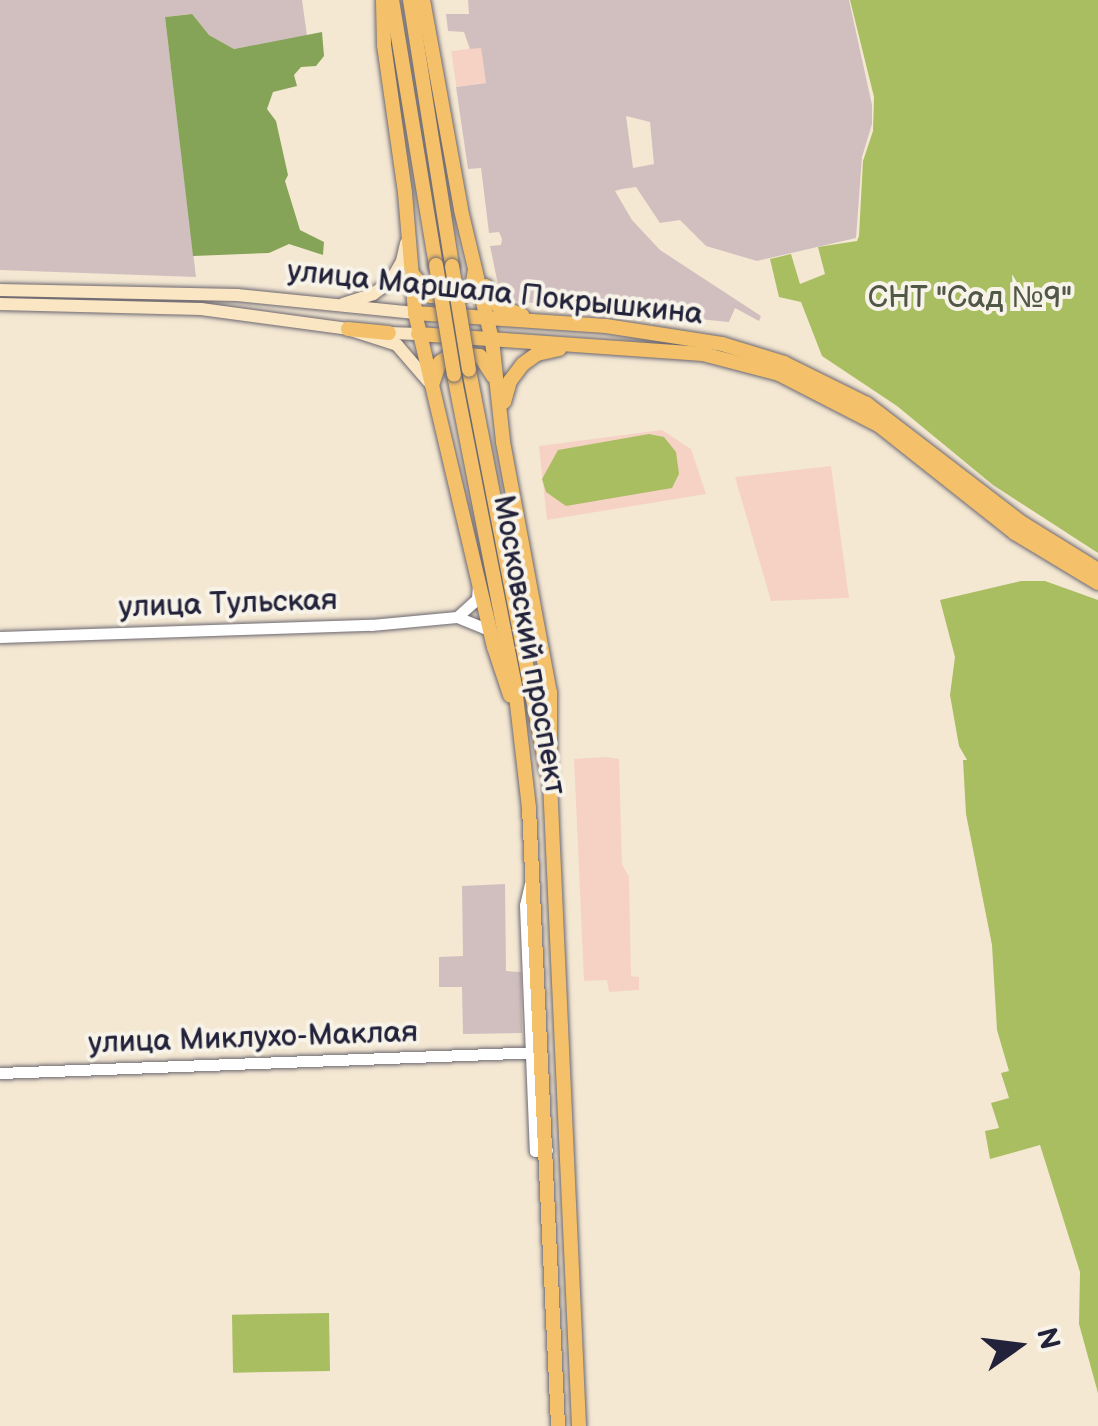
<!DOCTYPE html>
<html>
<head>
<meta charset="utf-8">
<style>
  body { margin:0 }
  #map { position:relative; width:1098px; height:1426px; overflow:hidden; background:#f4e8d3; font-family:"Balsamiq Sans",sans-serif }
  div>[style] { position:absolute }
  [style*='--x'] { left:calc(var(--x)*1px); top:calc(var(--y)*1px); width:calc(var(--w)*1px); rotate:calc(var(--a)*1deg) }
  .built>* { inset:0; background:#f6d2c5; transform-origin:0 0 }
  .industrial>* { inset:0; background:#d1bfbf }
  .green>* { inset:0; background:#a9bd61; transform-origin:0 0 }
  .forest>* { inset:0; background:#86a457 }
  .roads { filter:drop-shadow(0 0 2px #6c6770) drop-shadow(0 0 2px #6c6770) }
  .tertiary>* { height:11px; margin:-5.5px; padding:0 5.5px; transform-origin:5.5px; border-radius:5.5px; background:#fff }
  .secondary>* { height:12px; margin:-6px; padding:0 6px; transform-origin:6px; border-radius:6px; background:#fbe6c3 }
  .primary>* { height:14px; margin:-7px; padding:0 7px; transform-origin:7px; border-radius:7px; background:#f4c16a }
  .bridges { filter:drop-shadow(0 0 2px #6c6770) drop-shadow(0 0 2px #6c6770) }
  .primary-bridge>* { height:14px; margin:-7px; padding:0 7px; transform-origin:7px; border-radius:7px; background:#f4c16a }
  span { translate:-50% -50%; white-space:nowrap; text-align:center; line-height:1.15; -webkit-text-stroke:8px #f7f3e8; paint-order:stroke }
  .street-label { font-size:30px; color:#22223b }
  .park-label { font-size:30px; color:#515848 }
  .north { position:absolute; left:968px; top:1296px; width:100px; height:100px; -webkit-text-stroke:8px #f7f3e8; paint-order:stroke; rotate:76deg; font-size:28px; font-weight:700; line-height:40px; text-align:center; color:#22223b }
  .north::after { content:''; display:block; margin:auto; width:35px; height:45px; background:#22223b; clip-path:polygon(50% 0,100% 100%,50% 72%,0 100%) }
</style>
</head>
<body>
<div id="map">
  <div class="built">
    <i style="left:481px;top:47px;width:36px;height:30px;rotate:82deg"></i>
    <i style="clip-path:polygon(662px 430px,691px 449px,706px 494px,547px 520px,539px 446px)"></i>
    <i style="clip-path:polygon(831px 466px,849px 598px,771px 601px,735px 477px)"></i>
    <i style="clip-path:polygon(607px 757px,619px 759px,622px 864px,629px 877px,631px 976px,639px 977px,639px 990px,609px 992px,607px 980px,584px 981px,574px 759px)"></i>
  </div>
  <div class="industrial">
    <i style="clip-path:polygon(0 0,302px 0,307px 36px,234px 49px,209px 35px,191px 14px,165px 17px,196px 277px,0 270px)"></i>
    <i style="clip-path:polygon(evenodd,468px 0,849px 0,872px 105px,872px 124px,862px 157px,856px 238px,757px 261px,706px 246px,680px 220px,660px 223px,636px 187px,622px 189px,615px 191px,632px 220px,660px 250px,761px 316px,759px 321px,735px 308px,729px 322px,513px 301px,500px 294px,490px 246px,501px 245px,502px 239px,499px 232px,489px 233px,481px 168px,468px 169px,456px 87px,486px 83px,481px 48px,470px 49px,464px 32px,448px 31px,446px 14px,469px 14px,468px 0,626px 116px,650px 122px,654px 164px,633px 168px,626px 116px)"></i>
    <i style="clip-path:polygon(505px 884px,506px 971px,521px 972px,522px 1033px,463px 1034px,462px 987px,439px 987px,439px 957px,463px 956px,462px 886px)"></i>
  </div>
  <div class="green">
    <i style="clip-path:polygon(850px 0,1098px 0,1098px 553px,993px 485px,897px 406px,822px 356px,801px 302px,779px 297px,770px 259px,791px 254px,800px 284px,825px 274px,818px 247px,857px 241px,859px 236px,863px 161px,873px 131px,874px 97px)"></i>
    <i style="clip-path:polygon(649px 434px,664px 437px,676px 452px,679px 474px,672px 488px,566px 506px,546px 492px,542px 479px,558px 450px)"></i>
    <i style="clip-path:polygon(1021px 581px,1045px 581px,1098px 600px,1098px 1393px,1079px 1324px,1080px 1272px,1040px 1145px,990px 1159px,985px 1131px,999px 1128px,991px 1103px,1009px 1098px,1001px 1073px,1009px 1071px,997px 1030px,992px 945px,966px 814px,963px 760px,967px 760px,959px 746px,950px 695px,955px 657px,940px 600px)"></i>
    <i style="left:329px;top:1313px;width:58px;height:97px;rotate:89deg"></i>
  </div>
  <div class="forest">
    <i style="clip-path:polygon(192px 14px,209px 35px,234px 49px,322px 32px,324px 56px,316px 66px,301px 67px,294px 75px,297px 86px,273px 92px,267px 109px,276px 121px,288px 175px,285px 181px,300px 230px,324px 242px,323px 255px,289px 244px,269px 253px,193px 256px,165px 17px)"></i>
  </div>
  <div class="roads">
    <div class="tertiary">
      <i style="--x:457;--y:617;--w:27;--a:-42"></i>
      <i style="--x:477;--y:599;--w:14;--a:-86"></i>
      <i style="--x:0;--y:637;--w:371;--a:-1.9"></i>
      <i style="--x:371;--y:625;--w:86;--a:-5.3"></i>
      <i style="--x:457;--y:617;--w:35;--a:22"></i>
      <i style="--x:532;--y:875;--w:31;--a:103"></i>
      <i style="--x:525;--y:905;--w:246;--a:87.7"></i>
      <i style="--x:535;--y:1151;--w:12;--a:-5"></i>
      <i style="--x:0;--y:1073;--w:541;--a:-2.22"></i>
    </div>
    <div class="secondary">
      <i style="--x:0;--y:290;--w:237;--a:1.2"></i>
      <i style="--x:237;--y:295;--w:179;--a:5.8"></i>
      <i style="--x:0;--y:304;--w:201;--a:1.4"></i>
      <i style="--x:201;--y:309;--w:148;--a:7.7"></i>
      <i style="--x:348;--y:329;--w:52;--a:18.1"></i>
      <i style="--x:397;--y:345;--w:48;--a:49.3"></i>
      <i style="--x:343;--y:304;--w:32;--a:-18"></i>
      <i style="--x:373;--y:294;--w:21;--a:-35"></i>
      <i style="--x:390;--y:282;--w:24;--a:-60"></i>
      <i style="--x:402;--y:261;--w:18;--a:-77"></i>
      <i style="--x:389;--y:333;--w:29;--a:2"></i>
    </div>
    <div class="primary">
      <i style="--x:383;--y:0;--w:45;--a:88.7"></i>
      <i style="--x:384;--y:45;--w:149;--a:81.9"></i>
      <i style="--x:405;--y:193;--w:120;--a:85.2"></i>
      <i style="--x:415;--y:313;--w:343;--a:76.7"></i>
      <i style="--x:494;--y:647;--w:51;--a:71.6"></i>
      <i style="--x:392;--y:0;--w:269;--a:80.6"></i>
      <i style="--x:410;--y:0;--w:269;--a:81"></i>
      <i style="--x:423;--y:0;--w:213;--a:79.7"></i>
      <i style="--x:461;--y:210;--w:134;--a:76.6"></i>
      <i style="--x:492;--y:340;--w:103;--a:83.8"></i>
      <i style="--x:503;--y:442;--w:254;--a:79.4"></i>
      <i style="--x:550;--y:692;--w:90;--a:90"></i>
      <i style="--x:550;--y:782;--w:645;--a:87.42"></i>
      <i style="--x:414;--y:276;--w:26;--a:50"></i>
      <i style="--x:431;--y:296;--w:27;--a:2"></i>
      <i style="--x:458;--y:297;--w:17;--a:-36"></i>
      <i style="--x:472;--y:287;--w:17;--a:-80"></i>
      <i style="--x:486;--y:286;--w:23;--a:59"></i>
      <i style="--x:498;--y:306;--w:26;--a:21"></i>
      <i style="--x:415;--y:313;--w:191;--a:3.9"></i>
      <i style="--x:606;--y:326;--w:117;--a:8.8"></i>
      <i style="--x:722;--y:344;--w:65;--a:17"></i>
      <i style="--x:784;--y:363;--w:93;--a:26.3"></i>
      <i style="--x:867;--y:404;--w:195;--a:37.5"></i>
      <i style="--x:1022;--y:523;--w:89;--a:31.7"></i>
      <i style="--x:348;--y:329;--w:41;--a:5.6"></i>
      <i style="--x:418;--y:334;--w:286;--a:4"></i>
      <i style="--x:703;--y:354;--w:79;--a:14.7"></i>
      <i style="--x:779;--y:374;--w:114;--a:27.2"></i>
      <i style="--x:880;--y:426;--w:172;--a:38.4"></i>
      <i style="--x:1015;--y:533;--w:97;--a:31.1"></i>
      <i style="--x:469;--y:370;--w:409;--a:79"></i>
      <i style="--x:454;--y:375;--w:318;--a:78.9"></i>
      <i style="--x:515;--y:687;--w:122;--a:83.4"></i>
      <i style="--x:529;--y:808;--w:619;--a:87.31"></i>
      <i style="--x:432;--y:385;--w:24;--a:-71"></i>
      <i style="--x:440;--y:362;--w:17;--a:-33"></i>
      <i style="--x:454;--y:353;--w:26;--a:7"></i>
      <i style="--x:480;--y:356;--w:24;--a:57"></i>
      <i style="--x:504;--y:402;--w:22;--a:-74"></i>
      <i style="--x:510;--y:381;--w:21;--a:-53"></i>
      <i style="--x:523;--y:364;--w:17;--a:-36"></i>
      <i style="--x:537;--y:354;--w:23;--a:-13"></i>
    </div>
  </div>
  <div class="bridges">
    <div class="primary-bridge">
      <i style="--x:436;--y:265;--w:111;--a:80.7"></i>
      <i style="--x:452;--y:266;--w:105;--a:80.7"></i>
    </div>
  </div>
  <div class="street-label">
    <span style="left:495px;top:293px;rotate:6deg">улица Маршала Покрышкина</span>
    <span style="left:228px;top:604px;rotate:-2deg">улица Тульская</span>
    <span style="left:529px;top:645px;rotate:80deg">Московский проспект</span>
    <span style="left:253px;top:1038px;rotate:-2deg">улица Миклухо-Маклая</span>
  </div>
  <div class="park-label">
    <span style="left:970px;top:298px">СНТ "Сад №9"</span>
  </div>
  <div class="north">N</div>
</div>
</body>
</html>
